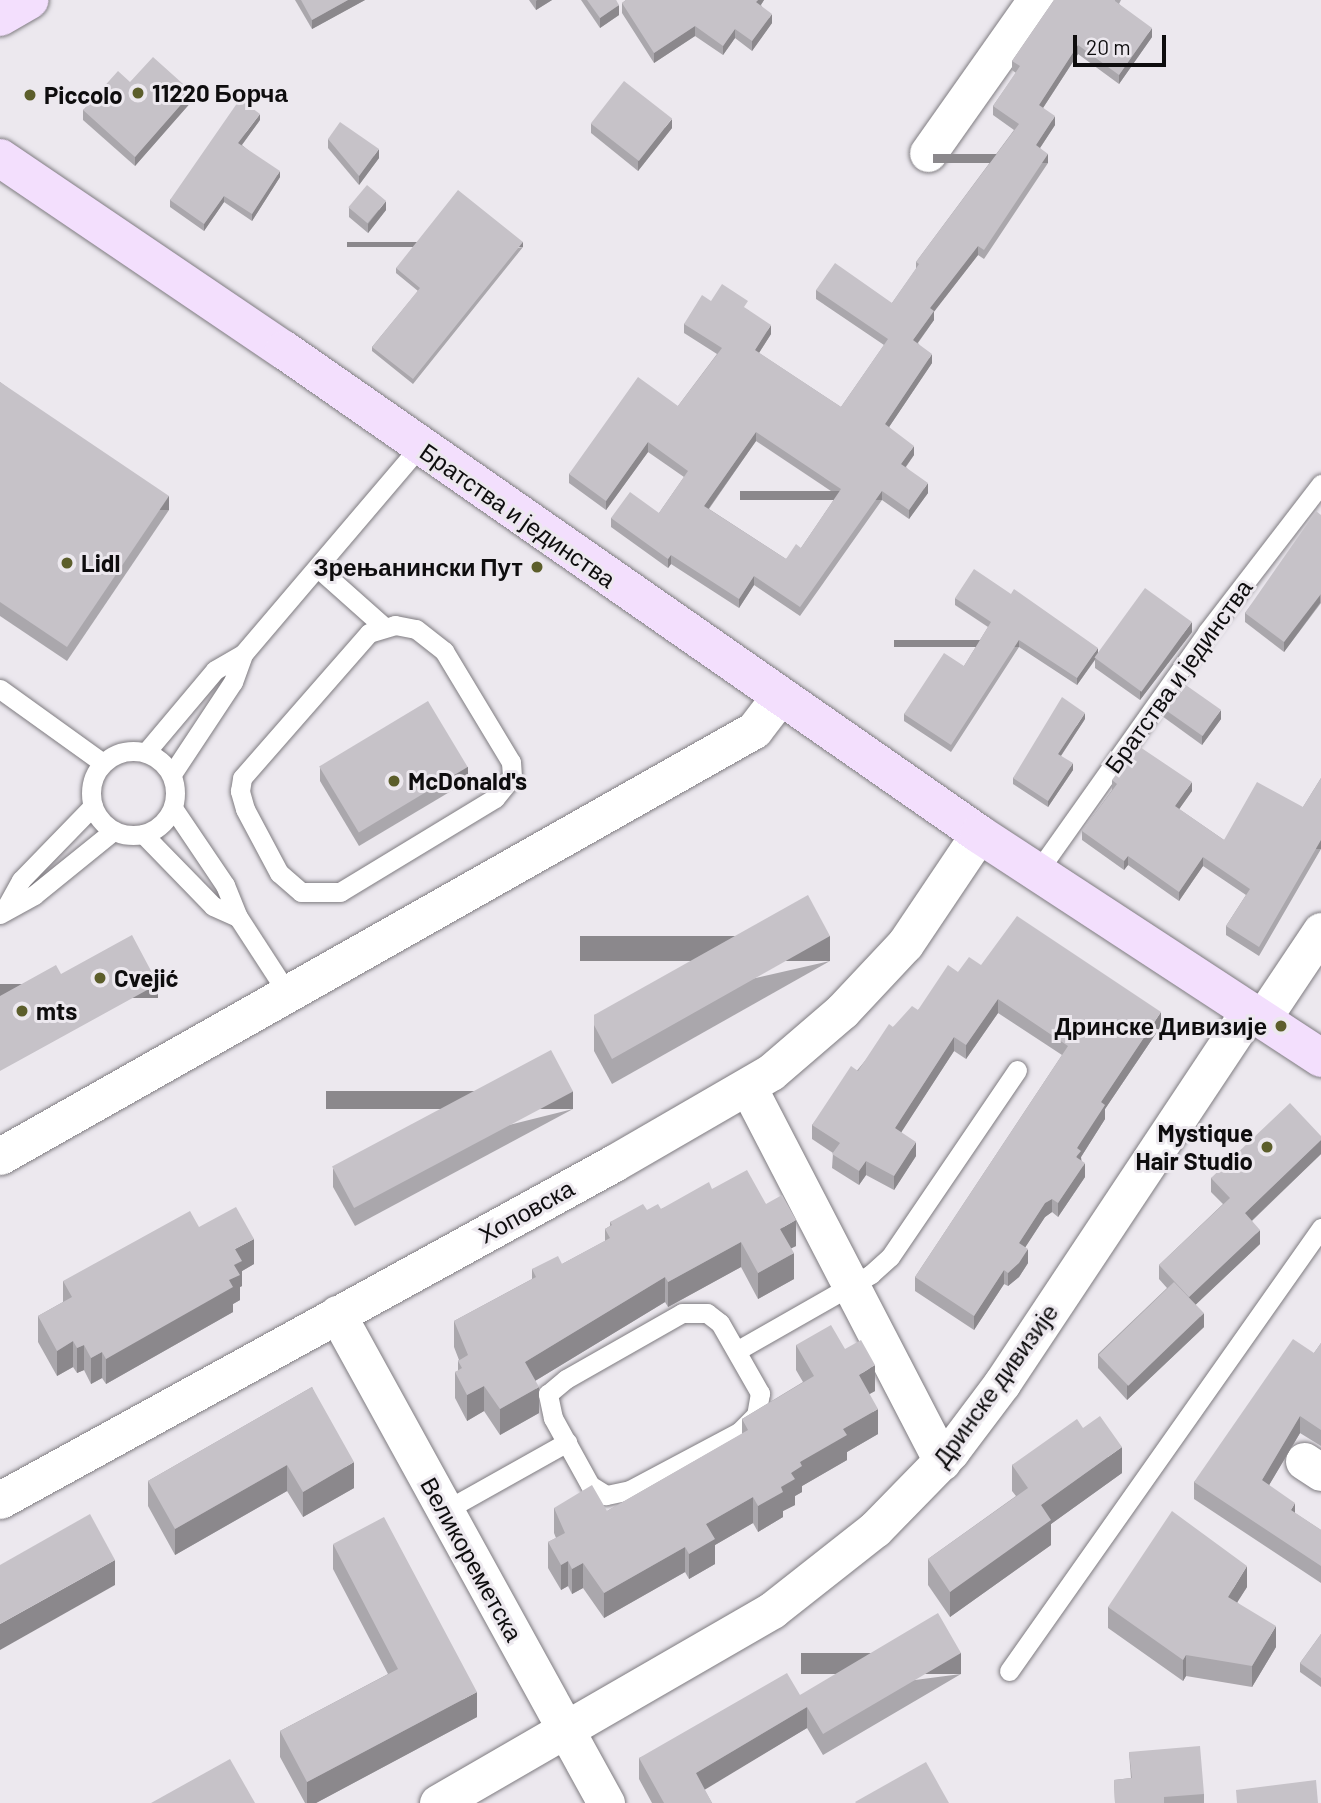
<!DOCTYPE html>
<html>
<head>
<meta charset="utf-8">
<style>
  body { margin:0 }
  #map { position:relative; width:1321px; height:1803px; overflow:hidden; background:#ece8ee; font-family:Barlow,sans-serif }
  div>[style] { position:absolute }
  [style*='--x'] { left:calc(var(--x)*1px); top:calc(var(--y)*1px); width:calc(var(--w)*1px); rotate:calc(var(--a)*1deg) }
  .roads { filter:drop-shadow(0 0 2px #7f7c81) drop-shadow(0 0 2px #7f7c81) }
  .lane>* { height:19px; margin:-9.5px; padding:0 9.5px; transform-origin:9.5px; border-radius:9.5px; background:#fff }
  .lane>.ring { margin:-9.5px; padding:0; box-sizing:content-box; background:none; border:19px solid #fff; border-radius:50% }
  .street>* { height:37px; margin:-18.5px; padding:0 18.5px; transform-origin:18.5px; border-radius:18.5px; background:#fff }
  .secondary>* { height:38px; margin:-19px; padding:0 19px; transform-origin:19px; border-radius:19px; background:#f3dffd }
  .wall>* { inset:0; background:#aaa7ac }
  .shaded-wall>* { inset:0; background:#8b888c; transform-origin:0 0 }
  .building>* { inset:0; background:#c6c2c8; transform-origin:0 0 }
  .dots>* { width:19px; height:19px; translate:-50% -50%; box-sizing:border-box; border:4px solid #ece8ee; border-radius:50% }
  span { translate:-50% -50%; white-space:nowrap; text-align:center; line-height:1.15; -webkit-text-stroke:6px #ece8ee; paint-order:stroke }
  .poi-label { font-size:24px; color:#0e0d0e; font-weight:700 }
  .left { translate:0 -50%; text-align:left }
  .right { translate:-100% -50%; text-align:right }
  .street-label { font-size:24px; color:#0e0d0e }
  .scale { position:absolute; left:1073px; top:35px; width:93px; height:32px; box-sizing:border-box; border:4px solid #0e0d0e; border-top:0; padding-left:9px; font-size:21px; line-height:24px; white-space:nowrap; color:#0e0d0e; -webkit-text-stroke:5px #ece8ee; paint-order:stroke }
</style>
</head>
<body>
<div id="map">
  <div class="roads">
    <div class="lane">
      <i style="--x:319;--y:569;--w:86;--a:41.7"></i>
      <i style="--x:395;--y:625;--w:21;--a:11"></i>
      <i style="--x:416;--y:629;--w:36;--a:38"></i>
      <i style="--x:444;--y:651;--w:130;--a:58.9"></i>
      <i style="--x:511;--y:762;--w:15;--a:86"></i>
      <i style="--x:512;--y:777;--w:27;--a:129"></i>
      <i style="--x:495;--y:798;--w:181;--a:148.8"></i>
      <i style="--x:340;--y:892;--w:39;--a:180"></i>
      <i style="--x:301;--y:892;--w:29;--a:-139"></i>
      <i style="--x:279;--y:873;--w:72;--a:-118"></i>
      <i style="--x:245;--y:809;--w:19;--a:-106"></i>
      <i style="--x:240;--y:791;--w:13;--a:-81"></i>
      <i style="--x:242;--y:778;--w:193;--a:-48.8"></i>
      <i style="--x:369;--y:633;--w:27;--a:-17"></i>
      <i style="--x:0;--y:689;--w:127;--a:35.7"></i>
      <i class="ring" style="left:91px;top:751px;width:65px;height:65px"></i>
      <i style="--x:146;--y:752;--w:107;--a:-49.9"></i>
      <i style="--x:215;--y:670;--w:32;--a:-30"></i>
      <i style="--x:243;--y:654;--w:273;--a:-49.6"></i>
      <i style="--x:172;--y:774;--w:110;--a:-56.5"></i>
      <i style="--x:233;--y:682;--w:30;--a:-70"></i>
      <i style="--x:173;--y:808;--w:93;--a:56"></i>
      <i style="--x:225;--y:885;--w:35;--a:68"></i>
      <i style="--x:238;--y:917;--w:92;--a:57"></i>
      <i style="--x:143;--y:834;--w:100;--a:45.8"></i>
      <i style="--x:213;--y:906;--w:27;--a:24"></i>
      <i style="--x:1038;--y:871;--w:293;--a:-54.7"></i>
      <i style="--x:1207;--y:632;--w:187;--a:-52.4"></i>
      <i style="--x:5;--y:909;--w:33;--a:-61"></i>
      <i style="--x:21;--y:880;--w:103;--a:-45.8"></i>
      <i style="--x:0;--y:914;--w:39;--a:-29"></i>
      <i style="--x:34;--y:895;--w:102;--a:-39"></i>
      <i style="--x:682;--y:1313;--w:25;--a:0"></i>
      <i style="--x:707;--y:1313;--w:16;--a:38"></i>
      <i style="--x:720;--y:1323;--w:81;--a:60.3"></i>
      <i style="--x:760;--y:1393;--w:22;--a:100"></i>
      <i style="--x:756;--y:1415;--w:24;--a:135"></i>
      <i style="--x:739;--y:1432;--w:123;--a:152"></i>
      <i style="--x:630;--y:1490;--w:25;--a:168"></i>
      <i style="--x:606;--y:1495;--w:19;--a:-148"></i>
      <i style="--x:590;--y:1485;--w:77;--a:-118.9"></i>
      <i style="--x:553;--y:1418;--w:25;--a:-102"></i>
      <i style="--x:548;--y:1394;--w:23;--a:-40"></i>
      <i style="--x:566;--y:1379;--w:133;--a:-29.6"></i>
      <i style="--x:738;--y:1350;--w:153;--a:-29.7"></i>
      <i style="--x:871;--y:1274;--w:25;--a:-42"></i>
      <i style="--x:890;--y:1257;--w:226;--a:-55.8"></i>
      <i style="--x:446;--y:1510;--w:139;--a:-29.3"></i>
      <i style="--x:1009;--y:1671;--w:542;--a:-54.84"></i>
    </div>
    <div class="street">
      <i style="--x:928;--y:153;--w:187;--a:-54.8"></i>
      <i style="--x:1262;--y:1019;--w:106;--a:-56.2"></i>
      <i style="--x:748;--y:1087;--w:422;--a:62.6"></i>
      <i style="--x:0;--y:1156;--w:866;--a:-29.47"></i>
      <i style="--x:754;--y:730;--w:43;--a:-52.6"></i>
      <i style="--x:337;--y:1314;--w:558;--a:61.18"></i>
      <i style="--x:1304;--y:1461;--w:20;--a:33"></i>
      <i style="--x:0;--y:1500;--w:700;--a:-28.76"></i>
      <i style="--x:614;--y:1163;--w:181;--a:-30.1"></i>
      <i style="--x:771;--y:1072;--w:94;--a:-40.7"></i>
      <i style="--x:842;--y:1011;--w:92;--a:-46.8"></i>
      <i style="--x:905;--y:944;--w:133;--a:-56.1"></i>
      <i style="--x:438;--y:1803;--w:386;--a:-30"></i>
      <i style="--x:772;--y:1610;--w:131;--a:-38.2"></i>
      <i style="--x:875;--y:1529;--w:109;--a:-45.7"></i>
      <i style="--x:951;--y:1451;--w:85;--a:-53.1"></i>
      <i style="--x:1002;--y:1383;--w:447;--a:-56.4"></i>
    </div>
    <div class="secondary">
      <i style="--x:0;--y:17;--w:34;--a:-30"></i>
      <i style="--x:0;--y:158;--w:343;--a:34.1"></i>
      <i style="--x:284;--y:350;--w:847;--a:34.85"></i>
      <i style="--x:979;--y:834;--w:409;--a:33.2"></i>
    </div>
  </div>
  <div class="wall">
    <i style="clip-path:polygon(295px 0,365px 0,312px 29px)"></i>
    <i style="clip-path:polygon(529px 0,552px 0,536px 10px)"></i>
    <i style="clip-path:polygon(581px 0,616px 0,619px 15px,600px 28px)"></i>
    <i style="clip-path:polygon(626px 0,764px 0,761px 5px,772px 23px,752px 51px,735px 38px,723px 55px,695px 36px,654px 63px,622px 13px,622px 3px)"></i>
    <i style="clip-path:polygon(evenodd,1054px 0,1121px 0,1119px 4px,1152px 37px,1119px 84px,1078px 54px,1043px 108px,1055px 125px,1040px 148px,1048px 163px,984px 259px,978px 255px,934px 311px,934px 320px,918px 343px,932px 363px,889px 427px,914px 455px,906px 467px,928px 493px,909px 519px,882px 500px,800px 616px,754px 585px,739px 608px,671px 564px,668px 568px,611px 527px,611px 518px,659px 513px,684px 477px,648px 452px,606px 510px,569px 483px,569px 474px,678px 406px,717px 354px,684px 333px,684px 324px,711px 301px,748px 310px,771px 334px,759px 353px,841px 407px,884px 345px,816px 299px,816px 290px,892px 303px,916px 269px,916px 262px,1014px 130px,993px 115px,993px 106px,1016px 73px,1012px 70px,1012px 61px,1054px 0,756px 441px,837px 495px,801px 548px,786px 559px,709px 509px,756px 441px)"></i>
    <i style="clip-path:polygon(130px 82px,192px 101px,135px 166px,83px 120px,83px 110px)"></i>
    <i style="clip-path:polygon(260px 120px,242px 145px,280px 177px,252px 221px,224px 202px,204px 231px,170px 207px,170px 200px)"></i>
    <i style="clip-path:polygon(591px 124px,672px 128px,638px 171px,591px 133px)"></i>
    <i style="clip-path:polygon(328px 139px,379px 158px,359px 185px,328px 148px)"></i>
    <i style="clip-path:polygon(349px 208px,386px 210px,368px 233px,349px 217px)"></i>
    <i style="clip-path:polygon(523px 247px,413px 384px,372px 351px,372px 347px,418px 291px,396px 273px,396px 268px)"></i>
    <i style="clip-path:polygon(0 382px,169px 510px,67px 661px,0 616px)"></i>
    <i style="clip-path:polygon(1321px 515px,1321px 603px,1284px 652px,1245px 622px,1245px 613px)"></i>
    <i style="clip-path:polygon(955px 598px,1098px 654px,1192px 632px,1140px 700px,1095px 668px,1095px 660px,1077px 685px,1019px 647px,951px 752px,904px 721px,904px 714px,964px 666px,988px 627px,955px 605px)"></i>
    <i style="clip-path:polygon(1162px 707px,1221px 719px,1202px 745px,1162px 716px)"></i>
    <i style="clip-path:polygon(1085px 719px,1061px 756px,1073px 770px,1048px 807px,1013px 784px,1013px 778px)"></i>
    <i style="clip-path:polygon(320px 767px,468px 781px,359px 846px,320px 781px)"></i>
    <i style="clip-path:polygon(1321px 778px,1321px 849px,1259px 956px,1226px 935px,1226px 926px,1246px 895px,1203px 866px,1179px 901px,1128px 865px,1124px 870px,1082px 840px,1082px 831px,1112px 790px,1112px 780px,1192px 791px,1179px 809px,1224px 840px,1303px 807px)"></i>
    <i style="clip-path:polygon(830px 961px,612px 1084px,594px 1051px,594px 1015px)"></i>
    <i style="clip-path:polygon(981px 965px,1161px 1026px,1105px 1109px,1105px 1119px,1081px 1157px,1085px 1177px,1058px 1217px,1052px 1212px,1045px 1217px,1025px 1247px,1028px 1263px,1019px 1277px,1008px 1286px,1004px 1284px,974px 1330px,915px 1291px,915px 1277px,1062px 1055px,998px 1013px,966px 1059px,954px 1051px,901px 1132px,916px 1156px,894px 1190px,866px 1175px,859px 1185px,832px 1168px,833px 1153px,812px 1139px,812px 1125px,893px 1027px,918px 1010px,958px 972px)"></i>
    <i style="clip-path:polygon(573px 1109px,355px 1226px,333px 1187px,333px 1169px)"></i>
    <i style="clip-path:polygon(1321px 1136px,1321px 1154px,1252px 1221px,1260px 1244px,1195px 1305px,1204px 1327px,1127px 1400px,1098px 1368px,1098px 1354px,1167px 1288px,1159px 1279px,1159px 1265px,1223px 1204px,1211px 1192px,1211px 1178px)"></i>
    <i style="clip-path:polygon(712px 1189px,766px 1204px,796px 1246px,791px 1248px,794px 1279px,758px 1299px,741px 1267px,668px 1307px,665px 1302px,535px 1381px,539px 1413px,500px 1435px,484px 1411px,467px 1421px,455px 1398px,455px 1372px,458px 1371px,458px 1361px,459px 1360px,454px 1347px,454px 1321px,532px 1279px,532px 1269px,562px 1264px,605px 1241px,605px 1229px,610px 1226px,610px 1222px,647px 1210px,661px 1209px)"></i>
    <i style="clip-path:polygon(254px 1264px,242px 1271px,242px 1286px,240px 1287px,240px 1300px,233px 1304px,233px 1312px,106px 1384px,102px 1378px,91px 1384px,84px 1370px,77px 1373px,73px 1367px,57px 1376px,38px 1342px,38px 1316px,63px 1302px,63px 1281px)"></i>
    <i style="clip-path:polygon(1321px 1343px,1321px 1446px,1300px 1433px,1269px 1485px,1295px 1513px,1321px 1530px,1321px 1583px,1194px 1499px,1194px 1482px,1314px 1353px)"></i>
    <i style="clip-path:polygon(796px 1345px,845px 1349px,875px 1391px,869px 1394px,878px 1434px,847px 1452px,847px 1460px,802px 1486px,802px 1492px,795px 1496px,795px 1505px,783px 1511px,783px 1517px,758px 1532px,753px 1523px,715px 1545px,715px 1564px,689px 1579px,685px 1572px,604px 1618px,583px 1588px,572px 1594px,568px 1586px,561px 1590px,548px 1568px,548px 1542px,556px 1538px,554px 1533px,554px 1508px,607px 1511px,742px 1434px,742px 1419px,803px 1382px,796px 1370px)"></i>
    <i style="clip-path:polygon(312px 1387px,354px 1488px,303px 1517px,287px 1491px,175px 1555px,148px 1506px,148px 1481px)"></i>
    <i style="clip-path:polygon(1083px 1428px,1122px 1473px,1051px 1524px,1051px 1545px,950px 1617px,928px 1585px,928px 1559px,1016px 1496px,1012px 1491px,1012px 1465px)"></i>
    <i style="clip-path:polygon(333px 1544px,477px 1717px,316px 1803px,305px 1803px,280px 1757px,280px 1731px,388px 1674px,333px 1569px)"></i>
    <i style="clip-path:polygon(1247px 1587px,1237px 1602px,1276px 1647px,1252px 1687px,1186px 1676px,1183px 1681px,1108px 1628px,1108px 1607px)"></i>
    <i style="clip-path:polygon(1321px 1634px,1321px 1687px,1300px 1672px,1300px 1663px)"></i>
    <i style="clip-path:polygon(961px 1674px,823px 1755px,807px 1728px,704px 1789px,712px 1803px,652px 1803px,639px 1779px,639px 1758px,800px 1695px)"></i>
    <i style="clip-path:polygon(1129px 1752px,1204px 1794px,1204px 1803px,1115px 1803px,1114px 1780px,1131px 1778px)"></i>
  </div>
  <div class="shaded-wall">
    <i style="clip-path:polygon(348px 0,365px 0,312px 29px,312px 20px)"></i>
    <i style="clip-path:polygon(537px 0,552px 0,536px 10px,536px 1px)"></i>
    <i style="clip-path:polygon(758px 0,764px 0,756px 12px,756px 2px)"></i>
    <i style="clip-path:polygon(619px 5px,619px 15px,600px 28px,600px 18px)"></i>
    <i style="clip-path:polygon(772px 14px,772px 23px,752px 51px,752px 41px)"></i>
    <i style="clip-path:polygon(695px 26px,695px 36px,654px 63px,654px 53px)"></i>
    <i style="clip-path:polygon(1152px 28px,1152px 37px,1119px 84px,1119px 75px)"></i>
    <i style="clip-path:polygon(735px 29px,735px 38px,723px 55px,723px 46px)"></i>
    <i style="clip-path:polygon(1078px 45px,1078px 54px,1039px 114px,1039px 105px)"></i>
    <i style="clip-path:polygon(192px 92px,192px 101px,135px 166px,135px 157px)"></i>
    <i style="clip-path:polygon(260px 114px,260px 120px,238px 150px,238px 143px)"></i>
    <i style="clip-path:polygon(1055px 116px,1055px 125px,1036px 154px,1036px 145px)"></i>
    <i style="clip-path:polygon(672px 119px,672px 128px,638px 171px,638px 161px)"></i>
    <i style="clip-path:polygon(379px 149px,379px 158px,359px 185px,359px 176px)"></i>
    <i style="left:1048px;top:154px;width:9px;height:115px;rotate:90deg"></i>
    <i style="clip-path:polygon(280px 171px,280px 177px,252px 221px,252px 214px)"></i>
    <i style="clip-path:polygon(224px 196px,224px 202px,204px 231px,204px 224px)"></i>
    <i style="clip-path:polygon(386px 201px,386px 210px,368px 233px,368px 224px)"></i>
    <i style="left:523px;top:242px;width:5px;height:176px;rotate:90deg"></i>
    <i style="clip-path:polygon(978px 246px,978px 255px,930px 317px,930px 308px)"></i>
    <i style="clip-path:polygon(934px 311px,934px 320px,913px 349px,913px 340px)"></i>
    <i style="clip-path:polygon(771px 325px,771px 334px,755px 359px,755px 350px)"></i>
    <i style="clip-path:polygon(932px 354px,932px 363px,885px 433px,885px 424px)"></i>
    <i style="clip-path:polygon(756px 432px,756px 441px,704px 515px,704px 506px)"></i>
    <i style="clip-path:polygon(648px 442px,648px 452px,606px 510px,606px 501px)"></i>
    <i style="clip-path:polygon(914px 446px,914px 455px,901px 473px,901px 464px)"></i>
    <i style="clip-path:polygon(928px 483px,928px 493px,909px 519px,909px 510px)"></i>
    <i style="left:882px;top:491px;width:9px;height:142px;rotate:90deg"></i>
    <i style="left:169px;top:496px;width:14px;height:182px;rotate:90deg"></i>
    <i style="clip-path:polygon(671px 555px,671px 564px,668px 568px,668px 559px)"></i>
    <i style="clip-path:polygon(754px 576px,754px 585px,739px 608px,739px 599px)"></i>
    <i style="clip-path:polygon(1320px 593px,1320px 603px,1284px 652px,1284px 642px)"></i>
    <i style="clip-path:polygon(1192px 622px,1192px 632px,1140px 700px,1140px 691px)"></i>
    <i style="left:1019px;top:640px;width:7px;height:125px;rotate:90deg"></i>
    <i style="clip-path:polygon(1098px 648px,1098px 655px,1077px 685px,1077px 678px)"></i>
    <i style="clip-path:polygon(1221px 710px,1221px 719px,1202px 745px,1202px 735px)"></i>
    <i style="clip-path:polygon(1085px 713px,1085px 719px,1058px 760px,1058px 754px)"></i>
    <i style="clip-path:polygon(1073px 763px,1073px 770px,1048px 807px,1048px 801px)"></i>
    <i style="left:468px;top:767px;width:14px;height:127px;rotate:90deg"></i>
    <i style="clip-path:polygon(1192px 782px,1192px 791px,1175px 815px,1175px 806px)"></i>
    <i style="left:1321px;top:840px;width:9px;height:124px;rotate:90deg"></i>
    <i style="clip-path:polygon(1128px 856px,1128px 865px,1124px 870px,1124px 861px)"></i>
    <i style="clip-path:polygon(1203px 857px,1203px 866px,1179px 901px,1179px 892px)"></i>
    <i style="left:830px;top:936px;width:25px;height:250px;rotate:90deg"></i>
    <i style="left:158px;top:984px;width:14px;height:180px;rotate:90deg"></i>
    <i style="clip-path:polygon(998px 999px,998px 1013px,966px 1059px,966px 1045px)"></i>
    <i style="clip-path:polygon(1161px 1012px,1161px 1026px,1105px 1109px,1105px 1119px,1081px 1157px,1081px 1165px,1076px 1171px,1077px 1148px,1101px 1102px)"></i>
    <i style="clip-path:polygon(954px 1037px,954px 1051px,895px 1142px,895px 1128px)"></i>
    <i style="left:573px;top:1091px;width:18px;height:247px;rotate:90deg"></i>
    <i style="clip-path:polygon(1321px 1140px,1321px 1154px,1245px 1227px,1245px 1213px)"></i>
    <i style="clip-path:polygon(916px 1142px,916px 1156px,894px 1190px,894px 1176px)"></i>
    <i style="clip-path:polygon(866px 1161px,866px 1175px,859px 1185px,859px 1171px)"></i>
    <i style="clip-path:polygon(1085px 1163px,1085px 1177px,1058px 1217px,1058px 1203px)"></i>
    <i style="clip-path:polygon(1052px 1199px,1052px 1212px,1045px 1217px,1019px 1257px,1019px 1243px,1045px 1203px)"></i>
    <i style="clip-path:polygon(796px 1220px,796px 1246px,780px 1254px,780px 1229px)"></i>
    <i style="clip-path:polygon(1260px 1230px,1260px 1244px,1189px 1311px,1189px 1297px)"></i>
    <i style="clip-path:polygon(254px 1239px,254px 1264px,242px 1271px,242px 1286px,240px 1287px,240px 1300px,233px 1304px,233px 1312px,106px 1384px,106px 1359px,229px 1280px,235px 1249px)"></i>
    <i style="clip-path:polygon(741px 1242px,741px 1267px,668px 1307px,668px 1282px)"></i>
    <i style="clip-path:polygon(1028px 1249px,1028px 1263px,1019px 1277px,1008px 1286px,1008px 1273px)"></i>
    <i style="clip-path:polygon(794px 1253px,794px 1279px,758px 1299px,758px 1273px)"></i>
    <i style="clip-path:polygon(1004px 1270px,1004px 1284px,974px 1330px,974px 1316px)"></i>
    <i style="clip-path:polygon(665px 1277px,665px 1302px,525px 1387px,525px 1362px)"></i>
    <i style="clip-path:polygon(1204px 1313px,1204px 1327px,1127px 1400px,1127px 1386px)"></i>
    <i style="clip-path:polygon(73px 1341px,73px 1367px,57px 1376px,57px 1351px)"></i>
    <i style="clip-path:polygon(84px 1345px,84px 1370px,77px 1373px,77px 1348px)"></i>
    <i style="clip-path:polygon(102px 1352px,102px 1378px,91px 1384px,91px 1358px)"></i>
    <i style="clip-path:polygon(875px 1365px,875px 1391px,859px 1400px,859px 1375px)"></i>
    <i style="clip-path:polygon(484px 1386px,484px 1411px,467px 1421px,467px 1395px)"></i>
    <i style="clip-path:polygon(539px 1387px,539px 1413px,500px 1435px,500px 1409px)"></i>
    <i style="clip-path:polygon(878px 1409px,878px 1434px,847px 1452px,847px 1460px,802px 1486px,802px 1492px,795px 1496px,795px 1505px,783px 1511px,783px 1517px,758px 1532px,758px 1506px,791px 1473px,800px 1462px,843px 1429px)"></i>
    <i style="clip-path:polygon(1300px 1416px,1300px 1433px,1262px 1497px,1262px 1480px)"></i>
    <i style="clip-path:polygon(1122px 1447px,1122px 1473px,1051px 1524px,1051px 1545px,950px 1617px,950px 1592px,1041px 1505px)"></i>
    <i style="clip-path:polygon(354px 1462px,354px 1488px,303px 1517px,303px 1492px)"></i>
    <i style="clip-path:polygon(287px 1465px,287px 1491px,175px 1555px,175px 1529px)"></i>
    <i style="clip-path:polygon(753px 1497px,753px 1523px,715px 1545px,715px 1564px,689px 1579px,689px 1554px,706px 1524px)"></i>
    <i style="clip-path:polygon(1295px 1503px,1295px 1519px,1291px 1510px)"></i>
    <i style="clip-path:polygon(685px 1547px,685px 1572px,604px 1618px,604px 1593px)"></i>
    <i style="clip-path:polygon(115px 1560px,115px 1585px,0 1650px,0 1624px)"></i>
    <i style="clip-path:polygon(568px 1561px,568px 1586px,561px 1590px,561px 1565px)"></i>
    <i style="clip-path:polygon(583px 1563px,583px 1588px,572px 1594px,572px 1569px)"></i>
    <i style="clip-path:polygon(1247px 1566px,1247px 1587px,1228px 1617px,1228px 1597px)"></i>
    <i style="clip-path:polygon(1276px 1626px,1276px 1647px,1252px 1687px,1252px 1666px)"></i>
    <i style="left:961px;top:1653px;width:21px;height:160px;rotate:90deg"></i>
    <i style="clip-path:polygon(1186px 1655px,1186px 1676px,1183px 1681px,1183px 1660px)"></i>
    <i style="clip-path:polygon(477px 1692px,477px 1717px,316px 1803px,307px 1803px,307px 1782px)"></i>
    <i style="clip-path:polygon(807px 1707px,807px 1728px,696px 1795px,696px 1773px)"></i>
  </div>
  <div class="building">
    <i style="clip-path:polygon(301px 0,348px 0,312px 20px)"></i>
    <i style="clip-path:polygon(587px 0,616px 0,619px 5px,600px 18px)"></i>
    <i style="clip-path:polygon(626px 0,758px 0,756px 2px,772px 14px,752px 41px,735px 29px,723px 46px,695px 26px,654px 53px,622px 3px)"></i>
    <i style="clip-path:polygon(evenodd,1054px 0,1115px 0,1115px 1px,1152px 28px,1119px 75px,1078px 45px,1039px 105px,1055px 116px,1036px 145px,1048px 154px,984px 250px,978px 246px,930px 308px,934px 311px,913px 340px,932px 354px,885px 424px,914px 446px,901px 464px,928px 483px,909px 510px,882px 491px,800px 607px,754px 576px,739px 599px,671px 555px,668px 559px,611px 518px,630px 492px,659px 513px,688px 471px,648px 442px,606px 501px,569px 474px,638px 377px,678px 406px,722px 348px,684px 324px,702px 295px,711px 301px,722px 284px,748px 301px,744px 307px,771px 325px,755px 350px,841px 407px,888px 339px,816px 290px,835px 263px,892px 303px,919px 264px,916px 262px,1019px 124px,993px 106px,1020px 66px,1012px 61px,1054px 0,756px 432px,841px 489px,801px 548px,796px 544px,786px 559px,704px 506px,756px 432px)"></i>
    <i style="clip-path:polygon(153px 57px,192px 92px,135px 157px,83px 110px,118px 71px,130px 82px)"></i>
    <i style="left:624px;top:81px;width:61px;height:54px;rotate:38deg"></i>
    <i style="clip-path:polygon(240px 99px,260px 114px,238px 143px,280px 171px,252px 214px,224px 196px,204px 224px,170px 200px)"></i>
    <i style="clip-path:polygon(340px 122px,379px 149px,359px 176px,328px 139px)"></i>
    <i style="left:367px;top:185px;width:25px;height:29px;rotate:40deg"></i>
    <i style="clip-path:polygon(458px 190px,523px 242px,413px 379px,372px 347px,420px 288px,396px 268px)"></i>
    <i style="clip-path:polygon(0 382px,169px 496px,67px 647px,0 602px)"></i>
    <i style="clip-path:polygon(1316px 511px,1321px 515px,1321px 594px,1284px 642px,1245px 613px)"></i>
    <i style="clip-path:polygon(974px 569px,1011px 594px,1014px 589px,1098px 648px,1077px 678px,1019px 640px,951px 745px,904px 714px,944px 653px,964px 666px,991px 622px,955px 598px)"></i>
    <i style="left:1145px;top:588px;width:58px;height:86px;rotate:36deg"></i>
    <i style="left:1180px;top:681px;width:50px;height:32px;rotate:35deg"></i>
    <i style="clip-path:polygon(1062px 697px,1085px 713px,1058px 754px,1073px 763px,1048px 801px,1013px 778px)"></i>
    <i style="left:428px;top:701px;width:77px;height:127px;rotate:59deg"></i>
    <i style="clip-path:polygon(1137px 745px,1192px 782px,1175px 806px,1224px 840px,1257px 782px,1303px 807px,1321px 778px,1321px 840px,1259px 947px,1226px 926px,1250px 889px,1203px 857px,1179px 892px,1128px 856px,1124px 861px,1082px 831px,1117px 784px,1112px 780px)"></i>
    <i style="clip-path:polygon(808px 895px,830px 936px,612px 1059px,594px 1025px,594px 1015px)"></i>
    <i style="clip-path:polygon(1017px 916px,1161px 1012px,1101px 1102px,1105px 1105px,1077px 1148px,1081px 1151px,1076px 1157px,1085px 1163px,1058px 1203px,1052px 1199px,1045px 1203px,1019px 1243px,1028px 1249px,1019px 1263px,1008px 1273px,1004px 1270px,974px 1316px,915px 1277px,1068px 1046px,998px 999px,966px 1045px,954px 1037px,895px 1128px,916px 1142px,894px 1176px,866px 1161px,859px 1171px,832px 1154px,840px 1143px,812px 1125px,851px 1066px,858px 1071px,889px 1024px,893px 1027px,912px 1006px,918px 1010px,948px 965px,958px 972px,969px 957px,981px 965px)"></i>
    <i style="clip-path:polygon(132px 935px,158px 984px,0 1071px,0 996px,56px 965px,61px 974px)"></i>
    <i style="left:551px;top:1050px;width:47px;height:248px;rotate:62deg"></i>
    <i style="clip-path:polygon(1290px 1103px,1321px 1136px,1321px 1140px,1245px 1213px,1260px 1230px,1189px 1297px,1159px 1265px,1230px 1198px,1211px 1178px)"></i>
    <i style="clip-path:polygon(747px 1170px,766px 1204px,782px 1195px,796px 1220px,780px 1229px,794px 1253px,758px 1273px,741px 1242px,668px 1282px,665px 1277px,525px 1362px,539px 1387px,500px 1409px,484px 1386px,467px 1395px,455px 1372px,462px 1368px,458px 1361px,468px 1355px,454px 1321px,536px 1277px,532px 1269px,558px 1256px,562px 1264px,610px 1238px,605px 1229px,612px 1225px,610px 1222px,643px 1204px,647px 1210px,658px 1204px,661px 1209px,709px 1182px,712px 1189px)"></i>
    <i style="clip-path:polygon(236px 1207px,254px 1239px,235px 1249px,242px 1261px,234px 1265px,240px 1275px,229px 1280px,233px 1287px,106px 1359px,102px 1352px,91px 1358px,84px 1345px,77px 1348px,73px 1341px,57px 1351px,38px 1316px,72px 1297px,63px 1281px,190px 1211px,199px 1227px)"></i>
    <i style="left:1174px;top:1282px;width:43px;height:105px;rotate:46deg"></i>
    <i style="clip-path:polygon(831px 1325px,845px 1349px,861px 1340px,875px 1365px,859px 1375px,878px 1409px,843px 1429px,847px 1435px,800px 1462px,802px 1466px,791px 1473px,795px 1479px,781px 1487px,783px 1492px,758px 1506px,753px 1497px,706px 1524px,715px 1539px,689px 1554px,685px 1547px,604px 1593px,583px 1563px,572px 1569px,568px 1561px,561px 1565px,548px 1542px,565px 1533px,554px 1508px,592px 1485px,607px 1511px,748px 1430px,742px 1419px,814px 1376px,796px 1345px)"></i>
    <i style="clip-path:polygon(1293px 1339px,1314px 1353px,1321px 1343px,1321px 1430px,1300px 1416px,1262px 1480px,1295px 1503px,1291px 1510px,1321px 1530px,1321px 1566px,1194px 1482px)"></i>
    <i style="clip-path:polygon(312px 1387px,354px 1462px,303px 1492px,287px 1465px,175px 1529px,148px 1481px)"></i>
    <i style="clip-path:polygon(1100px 1416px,1122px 1447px,1041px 1505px,1051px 1520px,950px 1592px,928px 1559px,1028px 1488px,1012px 1465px,1077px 1419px,1083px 1428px)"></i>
    <i style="clip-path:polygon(1172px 1511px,1247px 1566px,1228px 1597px,1276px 1626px,1252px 1666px,1186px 1655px,1183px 1660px,1108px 1607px)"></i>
    <i style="clip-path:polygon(90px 1514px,115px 1560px,0 1624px,0 1565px)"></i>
    <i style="clip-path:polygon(384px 1517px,477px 1692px,307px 1782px,280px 1731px,398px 1669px,333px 1544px)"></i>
    <i style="clip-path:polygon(938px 1613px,961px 1653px,823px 1734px,807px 1707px,696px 1773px,712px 1803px,664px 1803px,639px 1758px,787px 1673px,800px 1695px)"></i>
    <i style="clip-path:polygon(1321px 1634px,1321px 1678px,1300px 1663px)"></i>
    <i style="clip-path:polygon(1200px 1746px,1204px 1794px,1164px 1797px,1164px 1803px,1115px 1803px,1114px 1780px,1132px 1778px,1129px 1752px)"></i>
    <i style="clip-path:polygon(230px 1759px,255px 1803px,151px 1803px)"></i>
    <i style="clip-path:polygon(926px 1762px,949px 1803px,856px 1803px,855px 1802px)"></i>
    <i style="clip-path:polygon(1316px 1780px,1318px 1803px,1237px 1803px,1236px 1790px)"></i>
  </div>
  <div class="dots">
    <i style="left:138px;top:93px;background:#5c5e2b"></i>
    <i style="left:30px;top:95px;background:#5c5e2b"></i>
    <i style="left:67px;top:563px;background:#5c5e2b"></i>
    <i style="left:537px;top:567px;background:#5c5e2b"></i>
    <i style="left:394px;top:781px;background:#5c5e2b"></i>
    <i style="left:100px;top:978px;background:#5c5e2b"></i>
    <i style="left:22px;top:1011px;background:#5c5e2b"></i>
    <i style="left:1281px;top:1026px;background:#5c5e2b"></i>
    <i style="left:1267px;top:1147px;background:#5c5e2b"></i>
  </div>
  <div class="poi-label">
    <span class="left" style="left:152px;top:93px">11220 Борча</span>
    <span class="left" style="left:44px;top:95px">Piccolo</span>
    <span class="left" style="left:81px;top:563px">Lidl</span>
    <span class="right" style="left:523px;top:567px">Зрењанински Пут</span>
    <span class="left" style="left:408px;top:781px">McDonald's</span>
    <span class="left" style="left:114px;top:978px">Cvejić</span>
    <span class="left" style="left:36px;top:1011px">mts</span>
    <span class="right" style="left:1267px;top:1026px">Дринске Дивизије</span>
    <span class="right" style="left:1253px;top:1147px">Mystique<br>Hair Studio</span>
  </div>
  <div class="street-label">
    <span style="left:518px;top:515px;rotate:35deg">Братства и јединства</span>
    <span style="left:1178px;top:676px;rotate:-54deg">Братства и јединства</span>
    <span style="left:526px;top:1211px;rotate:-29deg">Хоповска</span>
    <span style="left:995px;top:1385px;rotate:-54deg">Дринске дивизије</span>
    <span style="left:472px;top:1559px;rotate:61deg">Великореметска</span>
  </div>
  <div class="scale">20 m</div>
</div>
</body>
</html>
